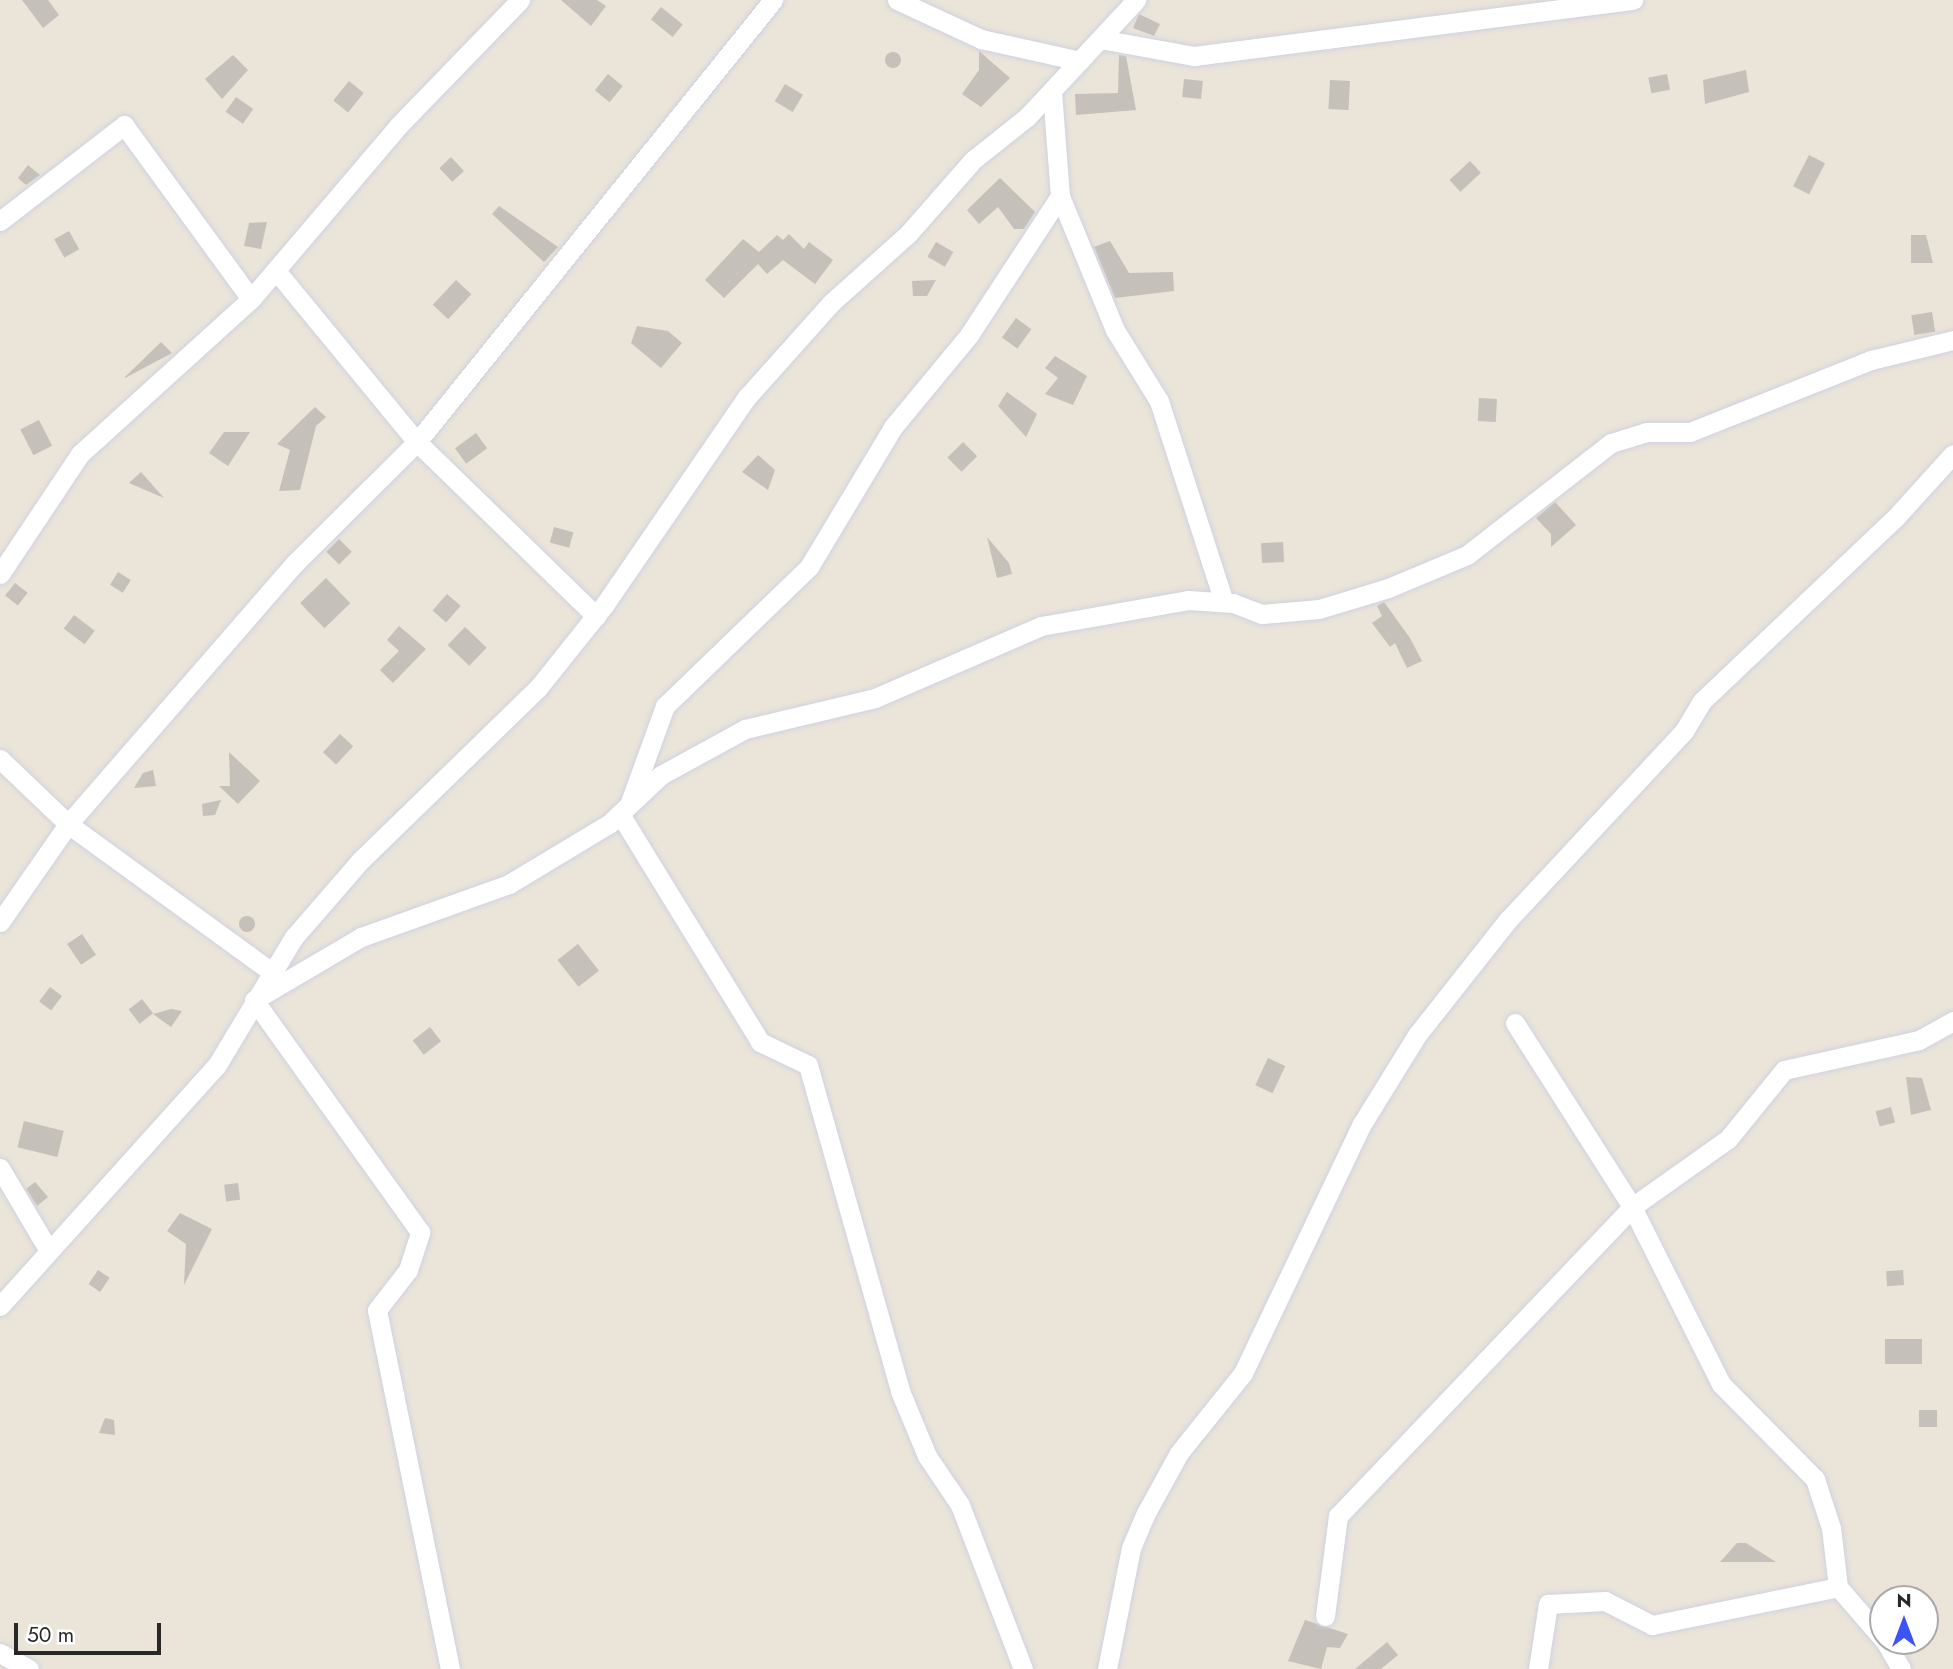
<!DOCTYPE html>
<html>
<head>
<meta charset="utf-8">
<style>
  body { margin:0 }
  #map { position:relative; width:1953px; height:1669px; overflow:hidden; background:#eae4d9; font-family:Jost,sans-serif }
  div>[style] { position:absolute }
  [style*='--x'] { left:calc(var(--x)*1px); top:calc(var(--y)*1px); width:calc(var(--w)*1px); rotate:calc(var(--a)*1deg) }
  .building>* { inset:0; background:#c5c0b9; transform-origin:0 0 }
  .round { border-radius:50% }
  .roads { filter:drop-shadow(0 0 2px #cfd1e1) drop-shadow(0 0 2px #cfd1e1) }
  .street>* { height:19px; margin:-9.5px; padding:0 9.5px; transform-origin:9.5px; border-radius:9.5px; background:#fff }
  span { translate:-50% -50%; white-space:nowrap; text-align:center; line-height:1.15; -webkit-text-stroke:7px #fff; paint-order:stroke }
  .north { position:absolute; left:1869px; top:1585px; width:70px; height:70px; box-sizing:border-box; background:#fff; border:2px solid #a9a9a9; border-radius:50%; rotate:0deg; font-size:19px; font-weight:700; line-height:28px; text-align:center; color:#282828 }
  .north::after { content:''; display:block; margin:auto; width:24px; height:32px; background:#3c54f4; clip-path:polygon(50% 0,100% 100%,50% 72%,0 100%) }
  .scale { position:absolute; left:14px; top:1623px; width:147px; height:32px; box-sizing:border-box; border:4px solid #282828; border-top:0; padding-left:9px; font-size:21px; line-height:24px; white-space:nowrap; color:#282828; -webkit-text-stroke:5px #fff; paint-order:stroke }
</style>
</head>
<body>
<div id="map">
  <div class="building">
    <i style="clip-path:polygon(22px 0,48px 0,59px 15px,43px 28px)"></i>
    <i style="clip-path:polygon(561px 0,597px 0,606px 6px,591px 26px)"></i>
    <i style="left:661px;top:7px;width:28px;height:16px;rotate:39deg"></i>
    <i style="clip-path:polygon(1139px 14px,1160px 24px,1154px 36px,1133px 28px)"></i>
    <i style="clip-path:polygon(979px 51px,1010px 78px,981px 107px,962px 94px,979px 70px)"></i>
    <i class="round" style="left:885px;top:52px;width:16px;height:16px"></i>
    <i style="clip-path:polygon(233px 55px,248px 70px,222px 99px,205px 79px)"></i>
    <i style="clip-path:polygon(1119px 55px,1126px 56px,1136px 110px,1076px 115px,1075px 94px,1118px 93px)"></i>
    <i style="clip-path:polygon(1746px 70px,1749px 92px,1705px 104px,1703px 80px)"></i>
    <i style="left:608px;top:74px;width:19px;height:21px;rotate:39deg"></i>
    <i style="left:1667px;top:74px;width:16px;height:19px;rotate:79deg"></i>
    <i style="left:1184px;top:79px;width:19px;height:18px;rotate:6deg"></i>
    <i style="left:1330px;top:80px;width:20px;height:29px;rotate:3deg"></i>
    <i style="left:349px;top:81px;width:19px;height:25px;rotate:39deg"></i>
    <i style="left:785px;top:84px;width:21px;height:20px;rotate:31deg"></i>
    <i style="left:236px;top:97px;width:21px;height:18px;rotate:35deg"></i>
    <i style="left:1809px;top:155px;width:18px;height:35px;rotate:27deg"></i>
    <i style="left:451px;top:157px;width:19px;height:16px;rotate:47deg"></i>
    <i style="left:1470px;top:161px;width:16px;height:28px;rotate:47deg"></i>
    <i style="clip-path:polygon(28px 165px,40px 175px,26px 185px,18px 178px)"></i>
    <i style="clip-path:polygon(1000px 178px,1035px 212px,1024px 229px,1014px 229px,998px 207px,979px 224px,967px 210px)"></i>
    <i style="clip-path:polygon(499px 206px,558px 247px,544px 262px,492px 214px)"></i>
    <i style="clip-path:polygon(267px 222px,261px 249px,244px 246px,249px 223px)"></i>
    <i style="left:69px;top:231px;width:21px;height:17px;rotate:61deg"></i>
    <i style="clip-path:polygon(789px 234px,804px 249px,809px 242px,833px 260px,815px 284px,783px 260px,767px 274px,758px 264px,724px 298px,705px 280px,743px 239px,759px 252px,777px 235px,783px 240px)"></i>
    <i style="clip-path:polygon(1911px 235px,1926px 235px,1933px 263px,1911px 263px)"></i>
    <i style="clip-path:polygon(1110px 241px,1129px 273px,1173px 272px,1174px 291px,1115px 298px,1094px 247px)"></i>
    <i style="left:936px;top:242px;width:20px;height:17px;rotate:30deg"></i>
    <i style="left:456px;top:280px;width:21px;height:34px;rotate:43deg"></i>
    <i style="clip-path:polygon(936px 280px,927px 296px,913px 296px,912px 281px)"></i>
    <i style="left:1932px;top:312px;width:20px;height:21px;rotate:81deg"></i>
    <i style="left:1016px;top:318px;width:19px;height:24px;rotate:36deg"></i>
    <i style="clip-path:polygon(637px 326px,668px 331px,682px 343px,661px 368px,631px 343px)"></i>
    <i style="clip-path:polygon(161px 342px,172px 353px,125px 378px,125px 377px)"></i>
    <i style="clip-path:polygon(1055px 356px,1087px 376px,1073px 405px,1045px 394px,1058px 378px,1045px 368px)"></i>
    <i style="clip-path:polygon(1007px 392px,1037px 414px,1026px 437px,998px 406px)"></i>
    <i style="left:1479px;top:398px;width:18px;height:23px;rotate:3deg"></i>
    <i style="clip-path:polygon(315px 407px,326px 417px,316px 426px,300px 490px,279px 491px,290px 450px,277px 444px)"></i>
    <i style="left:39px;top:420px;width:29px;height:21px;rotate:63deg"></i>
    <i style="clip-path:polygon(224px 432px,250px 432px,228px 466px,209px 453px)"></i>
    <i style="left:476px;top:433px;width:19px;height:26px;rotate:54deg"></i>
    <i style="left:963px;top:442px;width:20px;height:22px;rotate:45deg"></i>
    <i style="clip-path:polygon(758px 455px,775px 470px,768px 490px,742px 472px)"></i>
    <i style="clip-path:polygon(141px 472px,164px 498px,129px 483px)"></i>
    <i style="clip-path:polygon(1555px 502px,1576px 525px,1551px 547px,1551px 534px,1536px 518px)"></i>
    <i style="left:554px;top:527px;width:20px;height:16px;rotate:15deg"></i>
    <i style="clip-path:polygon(987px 537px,1009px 563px,1012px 574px,997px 578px)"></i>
    <i style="left:339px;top:539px;width:18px;height:18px;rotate:45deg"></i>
    <i style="left:1283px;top:542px;width:20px;height:22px;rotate:87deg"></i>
    <i style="left:118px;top:572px;width:15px;height:15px;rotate:32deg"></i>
    <i style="left:326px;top:578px;width:35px;height:36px;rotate:46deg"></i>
    <i style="left:15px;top:583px;width:16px;height:16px;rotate:38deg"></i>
    <i style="left:447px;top:594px;width:18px;height:22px;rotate:41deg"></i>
    <i style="clip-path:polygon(1384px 602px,1410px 638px,1422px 661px,1407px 668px,1395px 643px,1390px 647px,1372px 623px,1382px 616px,1377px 606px)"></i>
    <i style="left:74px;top:615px;width:26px;height:17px;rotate:37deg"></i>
    <i style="clip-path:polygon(399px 626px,426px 649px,393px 683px,380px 670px,399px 651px,387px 640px)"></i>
    <i style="left:465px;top:627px;width:30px;height:25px;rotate:44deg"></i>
    <i style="left:340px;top:734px;width:18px;height:25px;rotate:43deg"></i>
    <i style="clip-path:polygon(229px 752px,260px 781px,238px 804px,219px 786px,230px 786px)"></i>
    <i style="clip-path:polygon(153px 770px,156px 786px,134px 788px,143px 773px)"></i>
    <i style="clip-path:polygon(221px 800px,215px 815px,203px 816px,202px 804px)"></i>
    <i class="round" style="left:239px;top:916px;width:16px;height:16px"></i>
    <i style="left:82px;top:934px;width:25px;height:18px;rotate:56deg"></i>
    <i style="left:578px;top:944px;width:34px;height:26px;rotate:52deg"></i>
    <i style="left:50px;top:987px;width:15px;height:18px;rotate:37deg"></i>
    <i style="left:142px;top:999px;width:18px;height:17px;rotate:52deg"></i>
    <i style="clip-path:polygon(171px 1009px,182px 1011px,171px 1027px,153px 1014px)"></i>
    <i style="left:430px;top:1027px;width:18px;height:22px;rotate:52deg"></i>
    <i style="left:1268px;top:1058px;width:19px;height:30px;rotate:25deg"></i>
    <i style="clip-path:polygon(1906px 1077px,1922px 1078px,1931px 1110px,1911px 1115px)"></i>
    <i style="left:1891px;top:1107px;width:16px;height:16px;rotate:75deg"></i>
    <i style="left:24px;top:1121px;width:41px;height:27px;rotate:14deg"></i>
    <i style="clip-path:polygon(35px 1182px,48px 1197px,37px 1206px,26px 1189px)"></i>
    <i style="left:238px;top:1183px;width:17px;height:14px;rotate:83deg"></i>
    <i style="clip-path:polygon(180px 1213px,212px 1229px,184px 1285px,186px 1244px,167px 1231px)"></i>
    <i style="left:98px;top:1270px;width:14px;height:17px;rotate:34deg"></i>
    <i style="left:1903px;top:1270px;width:15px;height:17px;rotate:86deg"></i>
    <i style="left:1922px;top:1339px;width:25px;height:37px;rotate:90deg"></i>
    <i style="left:1919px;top:1410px;width:18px;height:17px"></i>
    <i style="clip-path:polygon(105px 1418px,114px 1420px,115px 1435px,99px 1433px)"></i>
    <i style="clip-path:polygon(1737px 1543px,1746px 1543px,1776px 1562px,1720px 1562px)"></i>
    <i style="clip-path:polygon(1305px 1620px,1348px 1634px,1340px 1648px,1327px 1647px,1321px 1669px,1288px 1661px)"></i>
    <i style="clip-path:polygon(1387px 1642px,1398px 1655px,1381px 1669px,1355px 1669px)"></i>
  </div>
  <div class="roads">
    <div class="street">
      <i style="--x:897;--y:0;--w:93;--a:24.9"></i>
      <i style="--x:981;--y:39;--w:101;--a:12.5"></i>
      <i style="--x:1100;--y:39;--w:96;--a:10.3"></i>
      <i style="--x:1194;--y:56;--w:443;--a:-7.3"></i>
      <i style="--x:1060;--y:196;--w:145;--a:67.7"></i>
      <i style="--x:1115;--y:330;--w:84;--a:58.2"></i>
      <i style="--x:1159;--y:401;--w:211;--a:72.1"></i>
      <i style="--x:0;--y:221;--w:157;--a:-37.7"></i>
      <i style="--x:124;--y:125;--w:215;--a:53.9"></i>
      <i style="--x:251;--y:299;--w:228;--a:-49.6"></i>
      <i style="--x:399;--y:125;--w:174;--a:-45.9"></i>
      <i style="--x:278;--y:273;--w:219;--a:50.6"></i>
      <i style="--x:417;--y:442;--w:250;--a:44.2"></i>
      <i style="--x:0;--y:574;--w:144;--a:-56.3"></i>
      <i style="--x:80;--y:454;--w:231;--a:-42.2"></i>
      <i style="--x:0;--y:759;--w:94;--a:43.7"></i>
      <i style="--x:68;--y:824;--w:252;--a:36"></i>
      <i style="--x:630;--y:802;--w:102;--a:-70"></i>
      <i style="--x:665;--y:706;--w:200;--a:-44"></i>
      <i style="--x:809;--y:567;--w:163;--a:-59"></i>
      <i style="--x:893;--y:427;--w:119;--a:-50.4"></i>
      <i style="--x:969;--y:335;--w:166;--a:-56.8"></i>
      <i style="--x:1060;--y:196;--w:105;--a:-94.4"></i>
      <i style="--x:620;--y:814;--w:268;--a:58.4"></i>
      <i style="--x:760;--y:1042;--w:53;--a:25.6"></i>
      <i style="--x:808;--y:1065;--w:339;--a:74.2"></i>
      <i style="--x:900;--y:1391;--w:70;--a:67.4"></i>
      <i style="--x:927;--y:1456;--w:59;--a:56"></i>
      <i style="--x:960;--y:1505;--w:176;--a:69"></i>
      <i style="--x:0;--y:922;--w:119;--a:-55.2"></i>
      <i style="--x:68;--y:824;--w:346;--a:-49"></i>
      <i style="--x:295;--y:563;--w:172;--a:-44.8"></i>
      <i style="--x:417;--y:442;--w:568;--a:-51.15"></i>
      <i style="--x:1515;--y:1023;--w:218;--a:57.5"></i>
      <i style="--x:1632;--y:1207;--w:198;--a:63.3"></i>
      <i style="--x:1721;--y:1384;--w:134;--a:45.3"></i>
      <i style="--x:1815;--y:1479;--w:52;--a:71.9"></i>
      <i style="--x:1831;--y:1528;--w:59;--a:83.2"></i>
      <i style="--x:1838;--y:1587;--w:69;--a:49.1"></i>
      <i style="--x:0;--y:1168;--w:96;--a:59.4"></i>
      <i style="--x:0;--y:1306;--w:324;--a:-48"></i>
      <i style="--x:217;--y:1065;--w:149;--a:-59"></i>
      <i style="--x:294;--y:937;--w:102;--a:-49"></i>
      <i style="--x:361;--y:860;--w:247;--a:-44.2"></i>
      <i style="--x:538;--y:688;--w:107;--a:-51.4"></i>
      <i style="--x:605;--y:604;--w:251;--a:-55.6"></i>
      <i style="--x:747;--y:397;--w:126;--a:-48.2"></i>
      <i style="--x:831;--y:303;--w:103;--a:-41.9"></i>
      <i style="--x:908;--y:234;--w:98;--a:-48.7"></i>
      <i style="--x:973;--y:160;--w:69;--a:-38.5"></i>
      <i style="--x:1027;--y:117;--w:160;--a:-47"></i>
      <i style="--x:1325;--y:1616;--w:101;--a:-82.6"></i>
      <i style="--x:1338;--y:1516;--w:427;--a:-46.4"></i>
      <i style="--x:1632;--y:1207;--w:118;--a:-35.3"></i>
      <i style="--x:1728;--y:1139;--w:89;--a:-50.9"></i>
      <i style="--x:1784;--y:1070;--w:138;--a:-12.5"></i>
      <i style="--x:1919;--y:1040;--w:39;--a:-29"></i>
      <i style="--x:1885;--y:1641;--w:32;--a:60"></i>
      <i style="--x:0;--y:1653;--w:33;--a:29"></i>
      <i style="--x:450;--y:1669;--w:366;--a:-101.5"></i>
      <i style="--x:377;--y:1310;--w:51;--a:-52.2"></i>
      <i style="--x:408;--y:1270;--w:40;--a:-72"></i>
      <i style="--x:420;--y:1232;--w:285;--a:-125.6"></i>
      <i style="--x:254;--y:1000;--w:124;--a:-30.5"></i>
      <i style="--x:361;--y:937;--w:157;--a:-19.7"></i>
      <i style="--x:509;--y:884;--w:118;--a:-31.1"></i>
      <i style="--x:610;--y:823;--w:70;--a:-43.3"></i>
      <i style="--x:661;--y:775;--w:96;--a:-28.7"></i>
      <i style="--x:745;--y:729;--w:134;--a:-13.4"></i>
      <i style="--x:875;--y:698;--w:181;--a:-23.4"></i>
      <i style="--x:1041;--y:626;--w:149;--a:-10"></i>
      <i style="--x:1188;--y:600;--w:45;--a:3.8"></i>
      <i style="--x:1233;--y:603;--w:31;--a:21"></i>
      <i style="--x:1262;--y:614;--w:57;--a:-5"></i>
      <i style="--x:1319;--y:609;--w:72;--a:-16.9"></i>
      <i style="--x:1388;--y:588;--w:86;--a:-22.7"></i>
      <i style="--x:1467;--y:555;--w:182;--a:-37.9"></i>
      <i style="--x:1611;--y:443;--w:37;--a:-17"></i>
      <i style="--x:1646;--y:432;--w:44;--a:0"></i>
      <i style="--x:1690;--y:432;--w:195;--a:-21.7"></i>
      <i style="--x:1871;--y:360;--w:84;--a:-13.7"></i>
      <i style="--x:1107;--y:1669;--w:123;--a:-78.8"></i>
      <i style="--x:1131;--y:1548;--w:38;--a:-67"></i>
      <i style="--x:1146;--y:1513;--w:68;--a:-61.2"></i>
      <i style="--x:1179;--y:1453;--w:102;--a:-51.3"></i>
      <i style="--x:1243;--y:1373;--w:276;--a:-64.5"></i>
      <i style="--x:1362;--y:1124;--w:105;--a:-58.3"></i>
      <i style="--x:1417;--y:1035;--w:145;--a:-51.7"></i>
      <i style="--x:1507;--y:921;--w:260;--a:-47"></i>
      <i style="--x:1684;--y:731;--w:35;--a:-59"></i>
      <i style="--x:1702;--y:701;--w:266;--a:-43.5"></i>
      <i style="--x:1895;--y:518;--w:86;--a:-47.8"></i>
      <i style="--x:1538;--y:1669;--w:66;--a:-81.3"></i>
      <i style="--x:1548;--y:1604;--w:57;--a:-3"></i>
      <i style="--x:1605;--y:1601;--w:53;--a:27.1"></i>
      <i style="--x:1652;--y:1625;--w:190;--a:-11.5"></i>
    </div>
  </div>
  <div class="north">N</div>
  <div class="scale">50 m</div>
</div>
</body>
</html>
